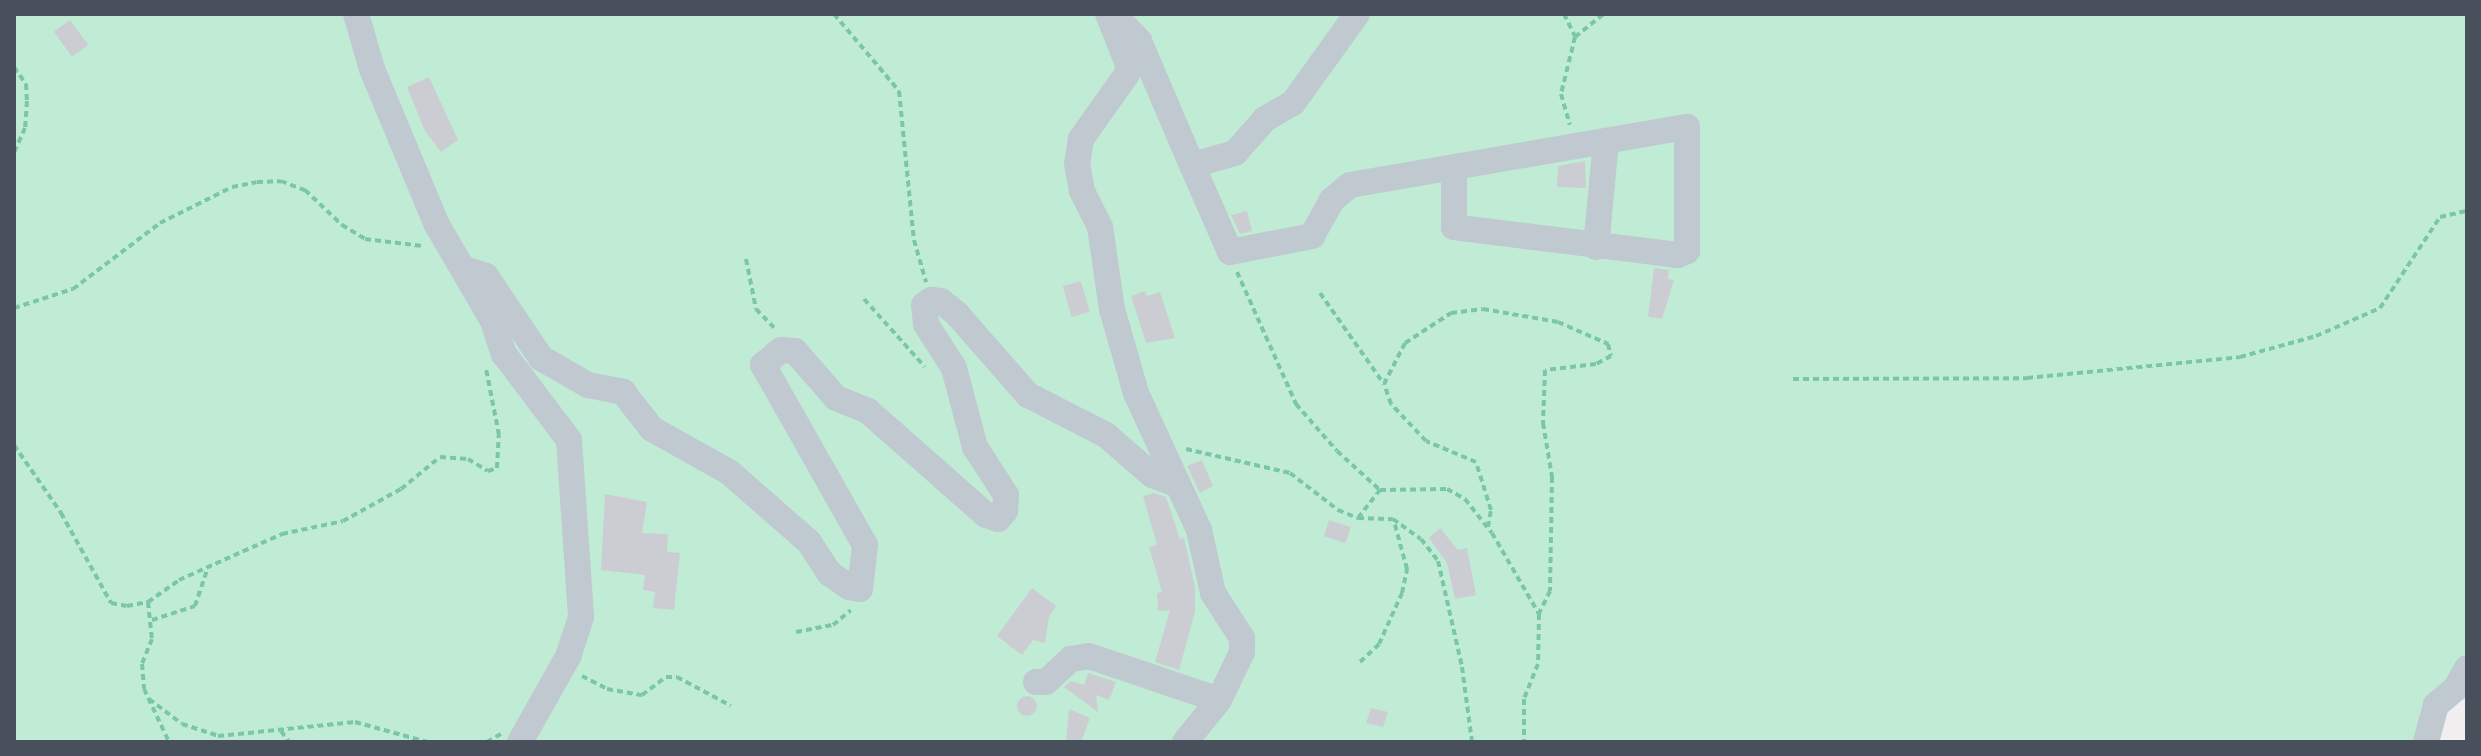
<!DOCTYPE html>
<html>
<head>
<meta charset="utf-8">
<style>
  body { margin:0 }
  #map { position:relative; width:2481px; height:756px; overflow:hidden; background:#f1efef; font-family:Overpass,sans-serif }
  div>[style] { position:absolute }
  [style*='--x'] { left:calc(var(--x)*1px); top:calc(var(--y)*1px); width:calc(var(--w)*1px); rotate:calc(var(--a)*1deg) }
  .green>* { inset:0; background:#c0ecd5 }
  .building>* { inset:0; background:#cccdd3; transform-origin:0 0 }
  .round { border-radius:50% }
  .path>* { height:4px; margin-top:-2px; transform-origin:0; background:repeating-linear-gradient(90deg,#7ac7a8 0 6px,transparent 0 10px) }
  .minor>* { height:26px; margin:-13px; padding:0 13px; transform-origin:13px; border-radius:13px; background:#c0c8d0 }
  span { translate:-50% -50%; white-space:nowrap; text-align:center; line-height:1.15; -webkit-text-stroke:6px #fff; paint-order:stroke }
  .frame { position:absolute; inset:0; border:16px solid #48505b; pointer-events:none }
</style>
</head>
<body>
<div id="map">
  <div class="green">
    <i style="clip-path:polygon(14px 14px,2467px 14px,2467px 658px,2418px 742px,14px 742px)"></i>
  </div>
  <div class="building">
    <i style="left:70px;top:20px;width:31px;height:20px;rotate:54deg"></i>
    <i style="clip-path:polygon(429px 77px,458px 140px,441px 152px,425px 131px,407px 87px)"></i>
    <i style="clip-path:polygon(1585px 161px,1586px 188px,1557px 187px,1558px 166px)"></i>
    <i style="clip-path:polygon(1247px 211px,1252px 231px,1240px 234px,1231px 215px)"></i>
    <i style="clip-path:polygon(1654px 268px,1669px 270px,1668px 279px,1674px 280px,1662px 319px,1648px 317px)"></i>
    <i style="left:1081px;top:281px;width:32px;height:19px;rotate:74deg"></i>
    <i style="clip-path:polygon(1145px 291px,1147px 296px,1160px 292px,1175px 338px,1146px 343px,1131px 296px)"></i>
    <i style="clip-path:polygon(1202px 460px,1213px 486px,1200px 493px,1187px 466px)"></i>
    <i style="clip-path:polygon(1154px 493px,1166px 497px,1180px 539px,1184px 538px,1195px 587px,1195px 612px,1179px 670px,1155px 662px,1170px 610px,1158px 611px,1157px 593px,1162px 592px,1149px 547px,1157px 545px,1143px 496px)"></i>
    <i style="clip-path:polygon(605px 494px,647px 502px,642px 533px,668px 534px,667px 552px,680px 553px,674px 610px,653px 608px,655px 592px,643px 590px,645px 575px,601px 570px)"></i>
    <i style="left:1329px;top:520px;width:23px;height:17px;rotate:18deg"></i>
    <i style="clip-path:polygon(1440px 528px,1458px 550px,1467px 548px,1476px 595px,1455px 599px,1447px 563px,1429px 538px)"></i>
    <i style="clip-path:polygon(1032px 588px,1056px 606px,1049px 617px,1045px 643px,1033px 640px,1022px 655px,997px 636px)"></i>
    <i style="clip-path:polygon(1088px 673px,1116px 682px,1109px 700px,1096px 695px,1098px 712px,1064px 687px,1071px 681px,1084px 685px)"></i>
    <i class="round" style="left:1017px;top:696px;width:20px;height:20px"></i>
    <i style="clip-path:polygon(1371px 708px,1388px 712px,1383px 727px,1366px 723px)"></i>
    <i style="clip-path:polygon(1069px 709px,1090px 718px,1081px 742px,1066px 742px)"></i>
  </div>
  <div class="path">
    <i style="--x:834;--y:14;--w:101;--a:49.8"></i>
    <i style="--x:899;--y:91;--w:150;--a:84.3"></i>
    <i style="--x:914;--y:240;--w:44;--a:74.1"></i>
    <i style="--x:1564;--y:14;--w:25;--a:64"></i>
    <i style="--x:1575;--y:37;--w:59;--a:103.8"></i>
    <i style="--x:1561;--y:94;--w:32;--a:74"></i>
    <i style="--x:1575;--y:37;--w:36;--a:-39"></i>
    <i style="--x:14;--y:67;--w:21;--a:55"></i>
    <i style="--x:26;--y:84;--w:17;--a:87"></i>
    <i style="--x:27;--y:101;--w:27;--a:94"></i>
    <i style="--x:25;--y:128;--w:27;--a:114"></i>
    <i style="--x:746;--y:259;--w:51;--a:78.7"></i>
    <i style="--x:756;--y:309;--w:30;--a:46"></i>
    <i style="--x:1237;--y:272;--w:145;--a:65.9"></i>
    <i style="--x:1296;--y:404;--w:62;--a:48.9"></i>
    <i style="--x:1337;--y:451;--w:58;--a:42.2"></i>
    <i style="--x:1380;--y:490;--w:67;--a:-0.9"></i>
    <i style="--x:1447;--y:489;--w:21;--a:29"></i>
    <i style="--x:1465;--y:499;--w:43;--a:51.5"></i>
    <i style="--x:1492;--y:533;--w:94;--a:59.9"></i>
    <i style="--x:1539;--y:614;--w:50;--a:91.1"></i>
    <i style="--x:1538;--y:664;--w:38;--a:112"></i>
    <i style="--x:1524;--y:699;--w:43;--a:90"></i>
    <i style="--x:1320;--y:293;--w:111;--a:54.9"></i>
    <i style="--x:864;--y:299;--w:91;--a:48.1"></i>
    <i style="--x:14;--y:308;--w:62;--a:-17.9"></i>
    <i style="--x:73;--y:289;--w:109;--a:-37.2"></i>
    <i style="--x:160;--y:223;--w:80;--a:-26.6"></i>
    <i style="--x:232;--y:187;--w:25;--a:-11"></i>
    <i style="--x:257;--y:182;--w:24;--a:-2"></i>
    <i style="--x:281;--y:181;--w:26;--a:21"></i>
    <i style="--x:305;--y:190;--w:51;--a:43.4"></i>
    <i style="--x:342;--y:225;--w:27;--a:31"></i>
    <i style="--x:365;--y:239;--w:58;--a:6.9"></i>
    <i style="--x:1793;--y:379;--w:234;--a:-0.2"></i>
    <i style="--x:2027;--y:378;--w:214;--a:-5.6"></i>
    <i style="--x:2240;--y:357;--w:79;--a:-15.4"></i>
    <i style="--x:2316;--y:336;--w:70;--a:-23.6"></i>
    <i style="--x:2380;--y:308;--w:109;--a:-56.6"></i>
    <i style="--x:2440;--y:217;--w:28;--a:-13"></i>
    <i style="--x:14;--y:445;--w:83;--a:55.3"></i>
    <i style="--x:61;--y:513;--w:103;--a:60.9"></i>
    <i style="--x:111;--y:603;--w:16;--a:11"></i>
    <i style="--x:127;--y:606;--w:21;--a:-11"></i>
    <i style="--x:148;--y:602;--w:38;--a:-35"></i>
    <i style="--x:179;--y:580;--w:113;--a:-24.1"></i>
    <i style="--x:282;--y:534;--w:62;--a:-12"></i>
    <i style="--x:343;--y:521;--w:66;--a:-28.9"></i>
    <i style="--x:401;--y:489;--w:50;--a:-39.4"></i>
    <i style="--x:440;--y:457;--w:28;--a:4"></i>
    <i style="--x:468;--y:459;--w:23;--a:31"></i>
    <i style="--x:488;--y:471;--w:9;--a:-18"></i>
    <i style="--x:497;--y:468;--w:33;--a:-87"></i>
    <i style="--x:499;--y:435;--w:67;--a:-101.1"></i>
    <i style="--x:1186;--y:449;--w:107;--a:13"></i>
    <i style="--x:1290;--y:473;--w:61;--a:37.6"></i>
    <i style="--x:1338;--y:510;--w:22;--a:22"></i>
    <i style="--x:1358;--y:518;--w:36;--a:-52"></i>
    <i style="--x:1358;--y:518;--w:35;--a:2"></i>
    <i style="--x:1393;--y:519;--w:34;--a:36"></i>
    <i style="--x:1421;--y:539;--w:28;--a:52"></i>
    <i style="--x:1438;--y:561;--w:109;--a:77.2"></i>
    <i style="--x:1462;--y:667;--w:76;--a:82.4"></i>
    <i style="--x:1488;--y:527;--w:17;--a:-80"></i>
    <i style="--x:1491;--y:510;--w:50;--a:-107.4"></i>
    <i style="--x:1476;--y:462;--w:54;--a:-157.2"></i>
    <i style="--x:1426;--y:441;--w:51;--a:-133.4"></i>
    <i style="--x:1391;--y:404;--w:21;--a:-109"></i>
    <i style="--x:1384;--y:384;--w:46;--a:-62.9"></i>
    <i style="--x:1405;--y:343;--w:55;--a:-33.1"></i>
    <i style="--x:1451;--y:313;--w:32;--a:-7"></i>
    <i style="--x:1483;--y:309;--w:76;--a:9.8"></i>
    <i style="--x:1558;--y:322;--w:55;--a:23.7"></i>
    <i style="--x:1608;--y:344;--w:12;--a:76"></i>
    <i style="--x:1611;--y:356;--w:17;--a:152"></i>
    <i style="--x:1596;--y:364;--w:51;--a:173.3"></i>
    <i style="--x:1545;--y:370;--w:53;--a:92.2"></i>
    <i style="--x:1543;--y:423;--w:55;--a:80.5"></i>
    <i style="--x:1552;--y:477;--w:114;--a:91"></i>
    <i style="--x:1550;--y:591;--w:25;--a:116"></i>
    <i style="--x:148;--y:602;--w:37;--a:84"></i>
    <i style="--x:152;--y:639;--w:27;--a:112"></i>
    <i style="--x:142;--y:664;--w:25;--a:85"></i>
    <i style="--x:144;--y:689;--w:59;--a:64.7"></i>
    <i style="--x:152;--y:620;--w:45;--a:-18"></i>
    <i style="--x:195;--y:606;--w:41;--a:-71.6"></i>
    <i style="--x:796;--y:632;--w:38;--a:-11"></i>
    <i style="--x:833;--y:625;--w:23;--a:-40"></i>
    <i style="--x:1360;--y:662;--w:26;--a:-43"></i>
    <i style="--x:1379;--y:644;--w:56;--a:-65.7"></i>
    <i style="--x:1402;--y:593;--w:25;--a:-78"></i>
    <i style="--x:1407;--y:569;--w:50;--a:-105.2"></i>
    <i style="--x:582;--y:676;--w:28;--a:27"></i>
    <i style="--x:607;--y:689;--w:36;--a:10"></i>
    <i style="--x:642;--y:695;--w:30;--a:-37"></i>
    <i style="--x:666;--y:677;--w:11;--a:0"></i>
    <i style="--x:677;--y:677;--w:61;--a:28.2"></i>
    <i style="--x:149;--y:699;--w:41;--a:37.1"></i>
    <i style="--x:182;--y:724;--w:38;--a:18"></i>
    <i style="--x:218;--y:736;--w:138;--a:-5.8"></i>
    <i style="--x:355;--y:722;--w:75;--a:15.5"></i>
    <i style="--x:281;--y:731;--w:14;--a:54"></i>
    <i style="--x:487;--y:742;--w:16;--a:-30"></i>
  </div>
  <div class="minor">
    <i style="--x:356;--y:14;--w:57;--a:73.8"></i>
    <i style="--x:372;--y:69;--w:169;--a:67.4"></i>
    <i style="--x:437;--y:225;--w:111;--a:59.7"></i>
    <i style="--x:493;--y:321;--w:35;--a:72"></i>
    <i style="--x:504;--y:354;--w:108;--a:52.9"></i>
    <i style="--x:569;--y:440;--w:177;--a:86.1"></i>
    <i style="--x:581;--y:617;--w:40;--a:108"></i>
    <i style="--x:569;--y:655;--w:100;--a:119.4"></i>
    <i style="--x:1108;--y:14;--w:54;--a:68.2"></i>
    <i style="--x:1128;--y:64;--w:10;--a:96"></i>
    <i style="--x:1127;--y:74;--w:80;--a:125.3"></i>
    <i style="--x:1081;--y:139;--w:24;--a:99"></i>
    <i style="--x:1077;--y:163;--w:28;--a:80"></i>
    <i style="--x:1082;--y:191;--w:40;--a:63.4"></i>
    <i style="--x:1100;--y:227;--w:83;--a:81.7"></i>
    <i style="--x:1112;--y:309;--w:87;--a:74.1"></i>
    <i style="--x:1136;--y:393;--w:151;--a:65.3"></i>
    <i style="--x:1199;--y:530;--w:65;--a:77.5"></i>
    <i style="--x:1213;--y:593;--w:54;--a:57.2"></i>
    <i style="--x:1242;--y:638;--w:14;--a:90"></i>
    <i style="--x:1242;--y:652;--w:53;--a:115.6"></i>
    <i style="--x:1219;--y:700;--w:54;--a:129"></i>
    <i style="--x:1119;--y:20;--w:29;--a:46"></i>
    <i style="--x:1139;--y:41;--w:135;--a:66.9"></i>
    <i style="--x:1192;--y:165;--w:45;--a:-15.6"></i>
    <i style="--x:1235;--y:153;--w:45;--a:-48.6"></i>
    <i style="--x:1265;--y:119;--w:32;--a:-30"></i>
    <i style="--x:1293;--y:103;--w:110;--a:-54.3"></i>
    <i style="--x:1192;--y:165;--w:95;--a:66.4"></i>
    <i style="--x:1230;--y:252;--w:84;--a:-11"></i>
    <i style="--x:1312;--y:236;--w:41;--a:-60.9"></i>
    <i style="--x:1332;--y:200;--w:23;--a:-40"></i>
    <i style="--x:1350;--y:185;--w:342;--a:-9.8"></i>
    <i style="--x:1687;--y:127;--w:124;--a:90"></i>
    <i style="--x:1687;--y:251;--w:10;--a:156"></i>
    <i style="--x:1678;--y:255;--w:226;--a:-172.9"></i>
    <i style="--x:1454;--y:227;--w:56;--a:-90"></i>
    <i style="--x:1596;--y:247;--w:106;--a:-84.6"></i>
    <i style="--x:465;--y:269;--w:22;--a:18"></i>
    <i style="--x:486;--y:276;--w:99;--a:56.1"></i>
    <i style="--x:541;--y:358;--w:54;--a:29.9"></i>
    <i style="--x:588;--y:385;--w:36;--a:11"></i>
    <i style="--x:623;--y:392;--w:47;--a:51.9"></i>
    <i style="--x:652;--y:429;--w:88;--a:29.2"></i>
    <i style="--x:729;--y:472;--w:106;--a:41.2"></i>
    <i style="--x:809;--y:542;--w:37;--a:57"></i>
    <i style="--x:829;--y:573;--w:24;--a:35"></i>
    <i style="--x:849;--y:587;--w:11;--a:10"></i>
    <i style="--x:860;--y:589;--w:44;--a:-83.5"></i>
    <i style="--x:865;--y:545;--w:207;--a:-119.5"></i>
    <i style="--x:763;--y:365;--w:23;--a:-40"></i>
    <i style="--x:781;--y:350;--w:14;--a:4"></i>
    <i style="--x:795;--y:351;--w:62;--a:48.9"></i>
    <i style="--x:836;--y:398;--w:35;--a:22"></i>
    <i style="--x:868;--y:411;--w:157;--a:41.4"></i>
    <i style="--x:986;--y:515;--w:13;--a:18"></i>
    <i style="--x:998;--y:519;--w:11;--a:-49"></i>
    <i style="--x:1005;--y:511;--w:16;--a:-86"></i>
    <i style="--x:1006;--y:495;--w:57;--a:-122.9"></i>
    <i style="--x:975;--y:447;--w:82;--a:-104.9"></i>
    <i style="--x:954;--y:368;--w:52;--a:-122.5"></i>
    <i style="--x:926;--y:324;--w:19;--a:-96"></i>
    <i style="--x:924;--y:305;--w:9;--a:-36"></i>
    <i style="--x:931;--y:300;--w:10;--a:6"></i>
    <i style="--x:941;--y:301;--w:21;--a:39"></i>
    <i style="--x:957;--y:314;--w:108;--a:48.8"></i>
    <i style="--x:1028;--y:395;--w:88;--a:27.1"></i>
    <i style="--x:1106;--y:435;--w:61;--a:41"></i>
    <i style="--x:1152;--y:475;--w:27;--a:20"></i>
    <i style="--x:1036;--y:682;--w:10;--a:0"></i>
    <i style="--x:1046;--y:682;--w:34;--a:-43"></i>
    <i style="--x:1071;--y:659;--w:18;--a:-9"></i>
    <i style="--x:1089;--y:656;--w:137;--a:18.7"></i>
    <i style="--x:2426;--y:742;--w:38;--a:-75"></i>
    <i style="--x:2436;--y:705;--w:26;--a:-40"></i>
    <i style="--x:2456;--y:688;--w:23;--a:-61"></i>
  </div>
  <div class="frame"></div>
</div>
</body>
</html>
